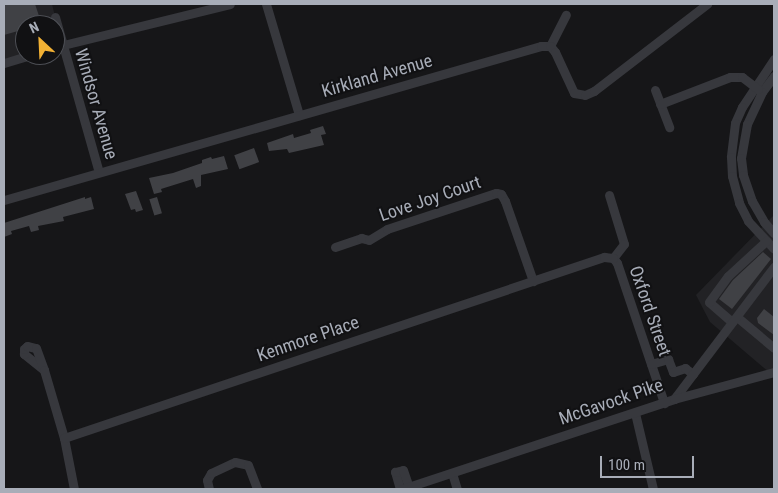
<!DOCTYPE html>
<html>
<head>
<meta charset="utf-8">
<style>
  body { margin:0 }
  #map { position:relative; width:778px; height:493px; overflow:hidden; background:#161618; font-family:"Roboto Condensed",sans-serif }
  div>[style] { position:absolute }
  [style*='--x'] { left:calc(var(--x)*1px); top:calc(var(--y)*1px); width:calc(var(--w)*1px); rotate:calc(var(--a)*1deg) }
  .built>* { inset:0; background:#222225 }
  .building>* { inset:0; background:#404145; transform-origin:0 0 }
  .minor>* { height:9px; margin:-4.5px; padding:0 4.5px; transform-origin:4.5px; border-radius:4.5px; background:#37383d }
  span { translate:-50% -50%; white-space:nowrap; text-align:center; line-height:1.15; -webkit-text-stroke:4px #111113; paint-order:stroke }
  .street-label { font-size:18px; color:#a8adb8 }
  .frame { position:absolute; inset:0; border:5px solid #a8adb8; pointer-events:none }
  .north { position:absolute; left:15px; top:15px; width:50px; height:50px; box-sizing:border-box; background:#111113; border:1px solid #4d4f55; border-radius:50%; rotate:335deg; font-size:14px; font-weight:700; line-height:20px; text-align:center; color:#a8adb8 }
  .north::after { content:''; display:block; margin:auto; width:18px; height:22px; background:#f2b134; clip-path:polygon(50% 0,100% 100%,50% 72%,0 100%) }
  .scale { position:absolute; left:600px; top:456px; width:94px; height:22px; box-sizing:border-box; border:2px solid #a8adb8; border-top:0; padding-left:6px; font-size:15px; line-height:18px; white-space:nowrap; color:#a8adb8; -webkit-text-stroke:4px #111113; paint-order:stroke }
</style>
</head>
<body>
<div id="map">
  <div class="built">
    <i style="clip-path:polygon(4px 4px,52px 4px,62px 45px,55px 47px,55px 25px,25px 25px,25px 55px,4px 63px)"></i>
    <i style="clip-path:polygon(774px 215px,774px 372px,770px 373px,710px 322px,696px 295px)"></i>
  </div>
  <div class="building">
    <i style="clip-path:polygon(4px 4px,35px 4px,42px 25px,25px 25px,25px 29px,4px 35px)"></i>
    <i style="clip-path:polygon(323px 126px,326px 134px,321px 135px,324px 145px,289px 153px,287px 149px,269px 151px,267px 143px,293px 134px,294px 138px,311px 133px,310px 130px)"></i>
    <i style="left:254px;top:148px;width:15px;height:21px;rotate:70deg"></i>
    <i style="clip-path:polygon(224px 156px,228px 169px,201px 175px,201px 186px,196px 188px,193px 179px,161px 189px,162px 192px,154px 194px,149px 178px,173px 173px,202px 163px,202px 160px,211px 157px,212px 159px)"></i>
    <i style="clip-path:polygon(136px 191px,143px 210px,136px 212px,135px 209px,131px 210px,125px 194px)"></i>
    <i style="clip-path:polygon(85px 197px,85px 199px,91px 197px,94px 209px,63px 217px,64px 221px,38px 226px,39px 230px,31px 232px,29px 226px,11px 231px,12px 234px,4px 237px,4px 223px)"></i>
    <i style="left:157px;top:197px;width:17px;height:8px;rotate:73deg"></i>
    <i style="clip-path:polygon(763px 252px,771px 259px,732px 309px,719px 299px,733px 280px)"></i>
    <i style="clip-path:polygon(764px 309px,774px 317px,774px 335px,758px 323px,757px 318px)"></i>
  </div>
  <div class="minor">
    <i style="--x:266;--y:4;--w:116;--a:73.4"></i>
    <i style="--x:55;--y:17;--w:161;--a:74.2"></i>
    <i style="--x:550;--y:46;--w:35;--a:-63"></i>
    <i style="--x:55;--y:47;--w:180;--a:-13.8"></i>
    <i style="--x:774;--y:59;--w:58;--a:123.7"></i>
    <i style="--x:742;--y:107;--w:17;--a:114"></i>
    <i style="--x:735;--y:123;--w:34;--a:97"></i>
    <i style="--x:731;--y:157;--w:19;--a:87"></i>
    <i style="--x:732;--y:176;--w:28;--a:75"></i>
    <i style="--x:739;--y:203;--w:20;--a:63"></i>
    <i style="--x:748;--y:221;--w:38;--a:47"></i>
    <i style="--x:4;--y:63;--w:27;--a:-17"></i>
    <i style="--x:774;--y:76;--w:20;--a:127"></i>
    <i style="--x:762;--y:92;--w:35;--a:115"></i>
    <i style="--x:747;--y:124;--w:35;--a:100"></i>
    <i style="--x:741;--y:158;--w:17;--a:83"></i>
    <i style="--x:743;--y:175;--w:28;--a:71"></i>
    <i style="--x:752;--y:201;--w:24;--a:60"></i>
    <i style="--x:764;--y:222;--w:15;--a:48"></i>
    <i style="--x:655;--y:90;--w:40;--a:69"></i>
    <i style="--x:660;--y:104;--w:75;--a:-21.1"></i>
    <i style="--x:730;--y:77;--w:12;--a:0"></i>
    <i style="--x:742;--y:77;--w:20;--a:37"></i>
    <i style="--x:609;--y:195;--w:51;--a:73"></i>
    <i style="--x:624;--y:244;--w:18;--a:128"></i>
    <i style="--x:4;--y:200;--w:559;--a:-16"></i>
    <i style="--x:541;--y:46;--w:9;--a:0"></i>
    <i style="--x:550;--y:46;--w:8;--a:50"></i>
    <i style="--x:555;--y:52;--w:45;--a:65.1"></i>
    <i style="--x:574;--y:93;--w:11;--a:10"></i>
    <i style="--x:585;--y:95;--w:10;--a:-24"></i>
    <i style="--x:594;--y:91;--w:143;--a:-37.6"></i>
    <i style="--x:335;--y:247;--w:28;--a:-19"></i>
    <i style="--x:361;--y:238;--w:8;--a:14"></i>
    <i style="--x:369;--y:240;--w:21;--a:-31"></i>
    <i style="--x:387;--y:229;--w:115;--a:-18.3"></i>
    <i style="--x:496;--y:193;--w:5;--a:11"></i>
    <i style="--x:501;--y:194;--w:8;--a:60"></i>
    <i style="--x:505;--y:201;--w:85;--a:70.7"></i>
    <i style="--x:613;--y:258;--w:6;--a:51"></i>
    <i style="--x:617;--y:263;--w:148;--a:71.4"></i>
    <i style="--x:737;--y:317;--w:48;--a:40"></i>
    <i style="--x:732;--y:322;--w:30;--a:-139"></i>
    <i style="--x:709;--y:302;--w:32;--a:-54"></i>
    <i style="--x:728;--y:276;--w:52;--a:-42.6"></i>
    <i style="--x:651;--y:364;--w:18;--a:-16"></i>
    <i style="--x:668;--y:359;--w:14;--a:69"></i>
    <i style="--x:673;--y:372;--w:13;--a:-18"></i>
    <i style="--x:685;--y:368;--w:10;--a:37"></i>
    <i style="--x:44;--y:370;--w:26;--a:-141"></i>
    <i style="--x:24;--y:354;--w:5;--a:-90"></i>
    <i style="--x:24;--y:349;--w:4;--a:-45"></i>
    <i style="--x:27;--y:346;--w:9;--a:13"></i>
    <i style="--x:36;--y:348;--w:23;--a:70"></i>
    <i style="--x:44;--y:370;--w:71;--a:73.6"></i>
    <i style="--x:64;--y:438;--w:52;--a:78.9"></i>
    <i style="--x:674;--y:399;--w:166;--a:-52.9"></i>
    <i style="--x:635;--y:413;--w:78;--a:76.7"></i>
    <i style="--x:64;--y:438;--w:570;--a:-18.53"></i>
    <i style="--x:604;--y:257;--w:9;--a:6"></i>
    <i style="--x:452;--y:473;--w:17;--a:73"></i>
    <i style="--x:209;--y:489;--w:9;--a:-103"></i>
    <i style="--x:207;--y:480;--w:8;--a:-60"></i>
    <i style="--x:211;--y:473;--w:26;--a:-25"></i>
    <i style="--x:235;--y:462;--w:13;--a:13"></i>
    <i style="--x:248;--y:465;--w:26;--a:69"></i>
    <i style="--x:400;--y:489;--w:18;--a:-106"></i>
    <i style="--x:395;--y:472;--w:8;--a:-14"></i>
    <i style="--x:403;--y:470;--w:18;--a:71"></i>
    <i style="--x:402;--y:489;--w:287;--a:-18.3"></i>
    <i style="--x:674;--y:399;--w:104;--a:-15.1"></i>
  </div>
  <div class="street-label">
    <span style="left:377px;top:76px;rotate:-16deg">Kirkland Avenue</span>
    <span style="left:96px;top:104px;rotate:74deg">Windsor Avenue</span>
    <span style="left:430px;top:199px;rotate:-19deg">Love Joy Court</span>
    <span style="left:650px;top:311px;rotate:71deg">Oxford Street</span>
    <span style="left:308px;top:339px;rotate:-19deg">Kenmore Place</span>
    <span style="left:611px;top:402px;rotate:-19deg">McGavock Pike</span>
  </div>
  <div class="frame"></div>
  <div class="north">N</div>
  <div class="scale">100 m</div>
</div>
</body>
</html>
